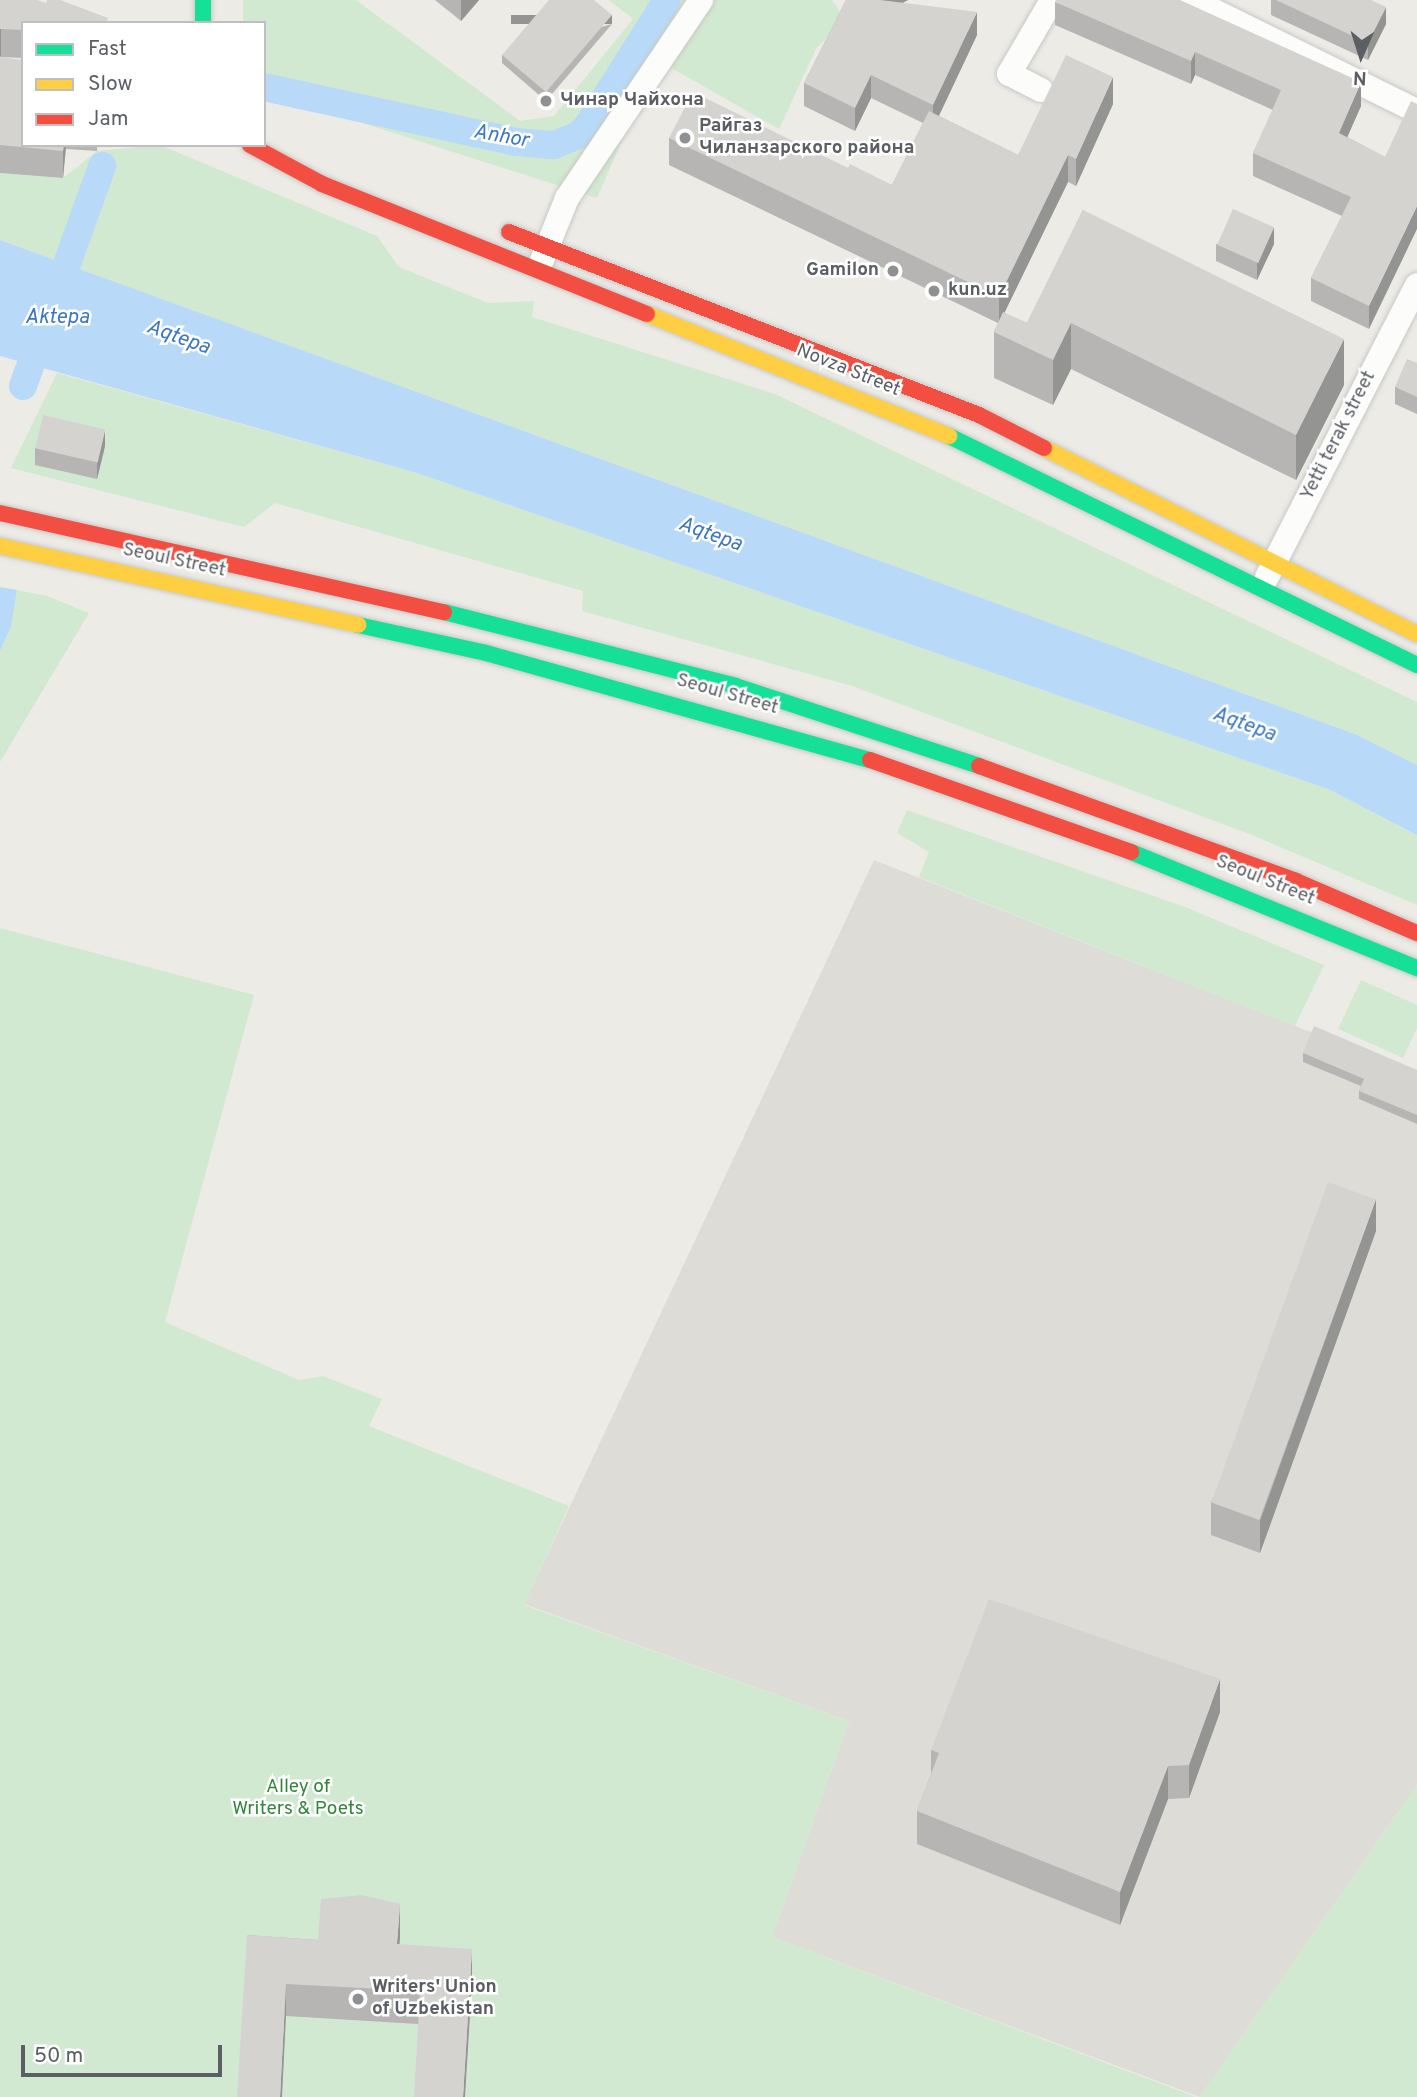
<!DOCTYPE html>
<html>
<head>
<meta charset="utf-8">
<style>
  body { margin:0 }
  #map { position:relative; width:1417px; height:2097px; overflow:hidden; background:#ecebe6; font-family:Overpass,sans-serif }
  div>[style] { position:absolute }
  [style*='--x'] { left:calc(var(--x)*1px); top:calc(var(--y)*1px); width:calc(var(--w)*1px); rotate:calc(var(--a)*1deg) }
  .industrial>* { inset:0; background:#dddcd7 }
  .green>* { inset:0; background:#d2e9d1 }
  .water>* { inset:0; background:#b8daf8 }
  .canal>* { height:28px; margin:-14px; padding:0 14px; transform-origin:14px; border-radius:14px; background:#b8daf8 }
  .roads { filter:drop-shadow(0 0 2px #c8c8c6) drop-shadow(0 0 2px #c8c8c6) }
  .street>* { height:24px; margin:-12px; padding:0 12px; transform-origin:12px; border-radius:12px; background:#fcfcfb }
  .fast>* { height:16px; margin:-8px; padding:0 8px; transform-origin:8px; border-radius:8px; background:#16e098 }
  .slow>* { height:16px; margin:-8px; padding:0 8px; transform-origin:8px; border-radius:8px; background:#ffcf43 }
  .jam>* { height:16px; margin:-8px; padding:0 8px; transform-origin:8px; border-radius:8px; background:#f24e42 }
  .wall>* { inset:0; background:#b6b5b3 }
  .shaded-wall>* { inset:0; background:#949492; transform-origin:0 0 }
  .building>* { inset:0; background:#d4d3d0; transform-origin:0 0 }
  .dots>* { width:19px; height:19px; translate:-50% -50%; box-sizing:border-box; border:4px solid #fff; border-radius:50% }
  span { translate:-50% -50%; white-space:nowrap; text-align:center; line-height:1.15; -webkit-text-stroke:5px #fff; paint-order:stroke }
  .poi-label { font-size:19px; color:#5b5f64; font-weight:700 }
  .left { translate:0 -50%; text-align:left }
  .right { translate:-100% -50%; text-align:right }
  .street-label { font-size:19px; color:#5b5f64 }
  .park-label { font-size:19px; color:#2f8737 }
  .water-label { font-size:21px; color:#3b77c2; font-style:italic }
  .legend { position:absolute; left:21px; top:21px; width:245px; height:126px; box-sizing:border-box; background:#fff; border:2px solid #bdbfc1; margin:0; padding:9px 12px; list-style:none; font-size:21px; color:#5b5f64 }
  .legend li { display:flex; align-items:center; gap:14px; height:35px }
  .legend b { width:35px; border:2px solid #bdbfc1 }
  .north { position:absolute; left:1326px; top:21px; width:70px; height:70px; -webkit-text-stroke:5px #fff; paint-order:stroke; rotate:183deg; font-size:19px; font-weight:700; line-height:28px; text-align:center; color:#5b5f64 }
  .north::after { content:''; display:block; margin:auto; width:24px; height:32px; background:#5b5f64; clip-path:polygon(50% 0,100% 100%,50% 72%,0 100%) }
  .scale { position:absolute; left:21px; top:2045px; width:201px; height:32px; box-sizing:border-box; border:4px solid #5b5f64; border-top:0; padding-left:9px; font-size:21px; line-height:24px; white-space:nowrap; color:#5b5f64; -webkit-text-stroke:5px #fff; paint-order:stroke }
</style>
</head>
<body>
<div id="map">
  <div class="industrial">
    <i style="clip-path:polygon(874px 860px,1417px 1074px,1417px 1785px,1200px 2097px,772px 1937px,849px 1721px,524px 1604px)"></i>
  </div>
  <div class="green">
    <i style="clip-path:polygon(243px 0,356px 0,520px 121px,554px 116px,633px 19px,609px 0,832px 0,845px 18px,816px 49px,779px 129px,657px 60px,597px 198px,275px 95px,264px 86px,264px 23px,243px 23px)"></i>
    <i style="clip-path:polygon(160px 145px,377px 236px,399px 267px,488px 303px,534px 301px,532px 317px,775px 394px,1396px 692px,1417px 702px,1417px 765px,1355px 734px,0 240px,0 173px,63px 178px,97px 151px)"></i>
    <i style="clip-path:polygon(57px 373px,417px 473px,1328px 789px,1417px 835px,1417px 905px,1252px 835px,852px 686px,582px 611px,583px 591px,275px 503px,244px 527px,11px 468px)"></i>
    <i style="clip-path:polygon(17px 590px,47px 596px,89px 613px,0 762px,0 651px,11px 627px)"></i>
    <i style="clip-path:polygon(907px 810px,1185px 907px,1324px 965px,1295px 1026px,919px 877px,929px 852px,897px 833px)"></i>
    <i style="clip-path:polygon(0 928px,254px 995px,165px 1322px,299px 1380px,323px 1376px,382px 1399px,369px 1426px,569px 1506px,524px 1605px,849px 1721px,772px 1937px,1196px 2097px,0 2097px)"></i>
    <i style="clip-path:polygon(1361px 980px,1417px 1005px,1417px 1028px,1403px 1058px,1338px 1029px)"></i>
    <i style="clip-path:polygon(1417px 1785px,1417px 2097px,1200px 2097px)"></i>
  </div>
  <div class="water">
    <i style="clip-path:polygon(0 240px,1355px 734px,1417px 765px,1417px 835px,1328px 789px,417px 473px,0 356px)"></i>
    <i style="clip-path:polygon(0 587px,17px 590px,11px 627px,0 651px)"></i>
  </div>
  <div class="canal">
    <i style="--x:264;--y:87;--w:258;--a:12.3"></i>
    <i style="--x:516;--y:142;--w:38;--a:5"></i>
    <i style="--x:554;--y:145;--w:27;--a:-22"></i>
    <i style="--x:579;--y:135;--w:15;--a:-48"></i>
    <i style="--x:589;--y:124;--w:146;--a:-57.8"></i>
    <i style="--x:23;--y:386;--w:234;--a:-70.2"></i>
  </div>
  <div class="roads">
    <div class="street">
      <i style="--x:1192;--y:0;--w:251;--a:26.3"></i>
      <i style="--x:1041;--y:90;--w:36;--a:-153"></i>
      <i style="--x:1009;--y:74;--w:86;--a:-59.8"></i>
      <i style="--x:542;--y:260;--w:67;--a:-68"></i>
      <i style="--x:567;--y:198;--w:239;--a:-55.9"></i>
      <i style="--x:1267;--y:577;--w:328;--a:-62.8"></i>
    </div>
    <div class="fast">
      <i style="--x:203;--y:0;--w:23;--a:90"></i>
      <i style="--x:949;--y:436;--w:521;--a:26.07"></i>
      <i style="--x:444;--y:612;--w:301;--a:14.2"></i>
      <i style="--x:736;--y:686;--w:256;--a:18.2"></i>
      <i style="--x:358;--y:625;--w:131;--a:12.3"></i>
      <i style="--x:486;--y:653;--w:399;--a:15.6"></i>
      <i style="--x:1131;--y:852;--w:309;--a:22.1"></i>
    </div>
    <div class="slow">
      <i style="--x:647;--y:314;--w:326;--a:22"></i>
      <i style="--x:1044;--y:448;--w:417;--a:26.5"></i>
      <i style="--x:0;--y:546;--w:367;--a:12.4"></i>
    </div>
    <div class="jam">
      <i style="--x:250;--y:145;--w:82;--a:28.4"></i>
      <i style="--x:322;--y:184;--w:350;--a:21.8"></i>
      <i style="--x:509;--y:232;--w:504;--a:21.27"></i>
      <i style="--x:979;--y:415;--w:73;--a:26.9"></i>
      <i style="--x:0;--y:513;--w:455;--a:12.6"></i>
      <i style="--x:870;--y:760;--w:277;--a:19.4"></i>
      <i style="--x:979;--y:766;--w:337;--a:19.9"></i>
      <i style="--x:1296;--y:881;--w:132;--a:23.3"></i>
    </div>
  </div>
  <div class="wall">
    <i style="clip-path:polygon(0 0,108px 23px,23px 23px,23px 58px,0 57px)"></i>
    <i style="clip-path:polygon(435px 0,479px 0,461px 21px)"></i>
    <i style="clip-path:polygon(846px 0,908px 0,903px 3px,977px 35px,939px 116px,1018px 155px,1113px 104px,1076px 186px,1068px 182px,1004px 313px,1027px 323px,1083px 210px,1344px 385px,1296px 480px,1071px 369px,1053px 405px,994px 378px,994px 332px,998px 323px,669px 165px,669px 138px,848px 168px,892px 185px,923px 123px,871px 98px,855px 131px,804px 106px,804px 83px)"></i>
    <i style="clip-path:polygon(1271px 0,1371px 0,1386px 24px,1368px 60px,1271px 15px)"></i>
    <i style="clip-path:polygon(1055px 2px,1361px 106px,1347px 137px,1385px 157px,1369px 329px,1311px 301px,1311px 278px,1342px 216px,1253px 176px,1253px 153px,1273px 110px,1195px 75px,1191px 84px,1055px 25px)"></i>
    <i style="clip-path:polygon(612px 24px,546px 101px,502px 63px,502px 55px)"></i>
    <i style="clip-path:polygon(0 57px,23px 145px,97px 145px,97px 151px,66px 149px,63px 178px,0 173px)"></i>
    <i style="clip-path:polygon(1216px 244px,1274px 244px,1257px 280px,1216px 261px)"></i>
    <i style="clip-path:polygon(1417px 363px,1417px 414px,1395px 404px,1395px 387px)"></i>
    <i style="clip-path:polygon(105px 446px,97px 479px,35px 465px,35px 448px)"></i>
    <i style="clip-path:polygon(1303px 1053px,1417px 1070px,1417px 1124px,1359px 1099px,1359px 1091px,1361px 1086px,1303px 1062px)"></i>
    <i style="clip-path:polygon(1376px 1231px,1260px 1553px,1211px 1535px,1211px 1502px)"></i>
    <i style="clip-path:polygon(1220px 1712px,1189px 1798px,1168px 1799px,1120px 1925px,917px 1844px,917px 1811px,931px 1774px,931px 1750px)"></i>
    <i style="clip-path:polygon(247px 1935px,318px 1940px,400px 1937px,399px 1945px,472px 1982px,418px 2024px,286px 2016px)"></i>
  </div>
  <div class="shaded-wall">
    <i style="clip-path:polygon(461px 0,479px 0,461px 21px)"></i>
    <i style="clip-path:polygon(866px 0,908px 0,866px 21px)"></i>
    <i style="clip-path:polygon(1386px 7px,1386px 24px,1368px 60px,1368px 43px)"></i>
    <i style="clip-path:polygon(977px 12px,977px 35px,933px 128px,933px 105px)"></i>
    <i style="left:612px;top:15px;width:9px;height:101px;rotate:90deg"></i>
    <i style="left:1px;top:28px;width:28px;height:1px;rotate:90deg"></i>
    <i style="clip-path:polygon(1195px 52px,1195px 75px,1191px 84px,1191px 61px)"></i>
    <i style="clip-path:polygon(871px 75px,871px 98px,855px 131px,855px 108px)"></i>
    <i style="clip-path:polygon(1113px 77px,1113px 104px,1076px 186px,1076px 159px)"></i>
    <i style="clip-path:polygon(1361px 82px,1361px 106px,1339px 156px,1339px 133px)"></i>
    <i style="clip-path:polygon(64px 145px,66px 145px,63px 178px,63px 151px)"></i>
    <i style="clip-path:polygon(1068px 155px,1068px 182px,999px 324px,999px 297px)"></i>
    <i style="clip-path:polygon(1417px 206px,1417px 229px,1369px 329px,1369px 306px)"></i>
    <i style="clip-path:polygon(1274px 227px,1274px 244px,1257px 280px,1257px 263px)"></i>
    <i style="clip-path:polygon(1071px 323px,1071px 369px,1053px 405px,1053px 360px)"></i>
    <i style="clip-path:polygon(1344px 339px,1344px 385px,1296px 480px,1296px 435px)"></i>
    <i style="clip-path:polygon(105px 429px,105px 446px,97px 479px,97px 462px)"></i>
    <i style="clip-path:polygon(1376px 1199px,1376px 1231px,1260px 1553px,1260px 1521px)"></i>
    <i style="clip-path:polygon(1220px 1679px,1220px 1712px,1189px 1798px,1189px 1765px)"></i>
    <i style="clip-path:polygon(1168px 1766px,1168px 1799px,1120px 1925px,1120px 1892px)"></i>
    <i style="clip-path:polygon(400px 1904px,400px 1937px,397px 1977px,397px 1944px)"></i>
    <i style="clip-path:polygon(472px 1949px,472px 1982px,465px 2097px,463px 2097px)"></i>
    <i style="clip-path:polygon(286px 1984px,286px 2016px,282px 2097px,280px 2097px)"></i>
  </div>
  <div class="building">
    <i style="clip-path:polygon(0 0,37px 0,46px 3px,47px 0,60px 0,108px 18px,106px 23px,23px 23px,23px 30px,0 29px)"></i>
    <i style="clip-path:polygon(549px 0,594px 0,612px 15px,546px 92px,502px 55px)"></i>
    <i style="clip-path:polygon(846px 0,880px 0,977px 12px,933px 105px,871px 75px,855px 108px,804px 83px)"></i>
    <i style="clip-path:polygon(1056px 0,1180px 0,1361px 82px,1339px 133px,1385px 157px,1411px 101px,1417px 104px,1417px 206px,1369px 306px,1311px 278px,1351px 197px,1253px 153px,1281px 90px,1195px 52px,1191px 61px,1055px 2px)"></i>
    <i style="clip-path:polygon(1276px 0,1371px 0,1386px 7px,1368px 43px)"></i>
    <i style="clip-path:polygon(1066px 55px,1113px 77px,1076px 159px,1068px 155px,999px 297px,669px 138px,693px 92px,848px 168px,850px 164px,892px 185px,929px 111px,1018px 155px)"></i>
    <i style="clip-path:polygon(0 57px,23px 60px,23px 145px,64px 145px,63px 151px,0 145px)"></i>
    <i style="left:1233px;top:209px;width:45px;height:39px;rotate:24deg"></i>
    <i style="clip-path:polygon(1083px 210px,1344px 339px,1296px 435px,1071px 323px,1053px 360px,994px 332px,1003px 312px,1027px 323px)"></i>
    <i style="clip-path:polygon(1407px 359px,1417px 363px,1417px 397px,1395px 387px)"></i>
    <i style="left:43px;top:415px;width:64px;height:34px;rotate:13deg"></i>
    <i style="clip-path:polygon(1314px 1026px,1417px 1070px,1417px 1115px,1359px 1091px,1364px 1079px,1303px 1053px)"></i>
    <i style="left:1328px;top:1182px;width:51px;height:341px;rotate:20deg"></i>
    <i style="clip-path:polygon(989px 1599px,1220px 1679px,1189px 1765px,1168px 1766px,1120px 1892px,917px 1811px,939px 1753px,931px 1750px)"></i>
    <i style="clip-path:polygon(362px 1895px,400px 1904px,397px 1944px,472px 1949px,463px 2097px,414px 2097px,420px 1991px,286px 1984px,280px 2097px,237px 2097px,247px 1935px,318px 1940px,321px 1899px)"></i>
  </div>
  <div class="dots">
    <i style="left:546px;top:101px;background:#8e9092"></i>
    <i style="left:685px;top:138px;background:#8e9092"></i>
    <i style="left:893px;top:271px;background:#8e9092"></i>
    <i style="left:934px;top:291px;background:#8e9092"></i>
    <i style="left:358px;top:1999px;background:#8e9092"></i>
  </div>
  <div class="poi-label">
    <span class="left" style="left:560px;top:101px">Чинар Чайхона</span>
    <span class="left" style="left:699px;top:138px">Райгаз<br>Чиланзарского района</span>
    <span class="right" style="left:879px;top:271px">Gamilon</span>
    <span class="left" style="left:948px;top:291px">kun.uz</span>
    <span class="left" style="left:372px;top:1999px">Writers' Union<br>of Uzbekistan</span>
  </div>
  <div class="street-label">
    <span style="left:848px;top:371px;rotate:22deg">Novza Street</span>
    <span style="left:1339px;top:436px;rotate:-63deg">Yetti terak street</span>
    <span style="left:174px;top:561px;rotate:12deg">Seoul Street</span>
    <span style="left:727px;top:695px;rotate:16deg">Seoul Street</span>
    <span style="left:1265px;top:881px;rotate:22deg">Seoul Street</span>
  </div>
  <div class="park-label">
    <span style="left:298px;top:1799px">Alley of<br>Writers &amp; Poets</span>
  </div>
  <div class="water-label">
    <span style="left:501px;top:137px;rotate:10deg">Anhor</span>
    <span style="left:57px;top:318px">Aktepa</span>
    <span style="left:178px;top:338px;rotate:20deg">Aqtepa</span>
    <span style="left:710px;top:535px;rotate:20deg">Aqtepa</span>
    <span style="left:1244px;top:725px;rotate:20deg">Aqtepa</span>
  </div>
  <ul class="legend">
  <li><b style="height:9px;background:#16e098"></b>Fast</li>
  <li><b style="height:9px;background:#ffcf43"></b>Slow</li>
  <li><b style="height:9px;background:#f24e42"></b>Jam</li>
  </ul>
  <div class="north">N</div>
  <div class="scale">50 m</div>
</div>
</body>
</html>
